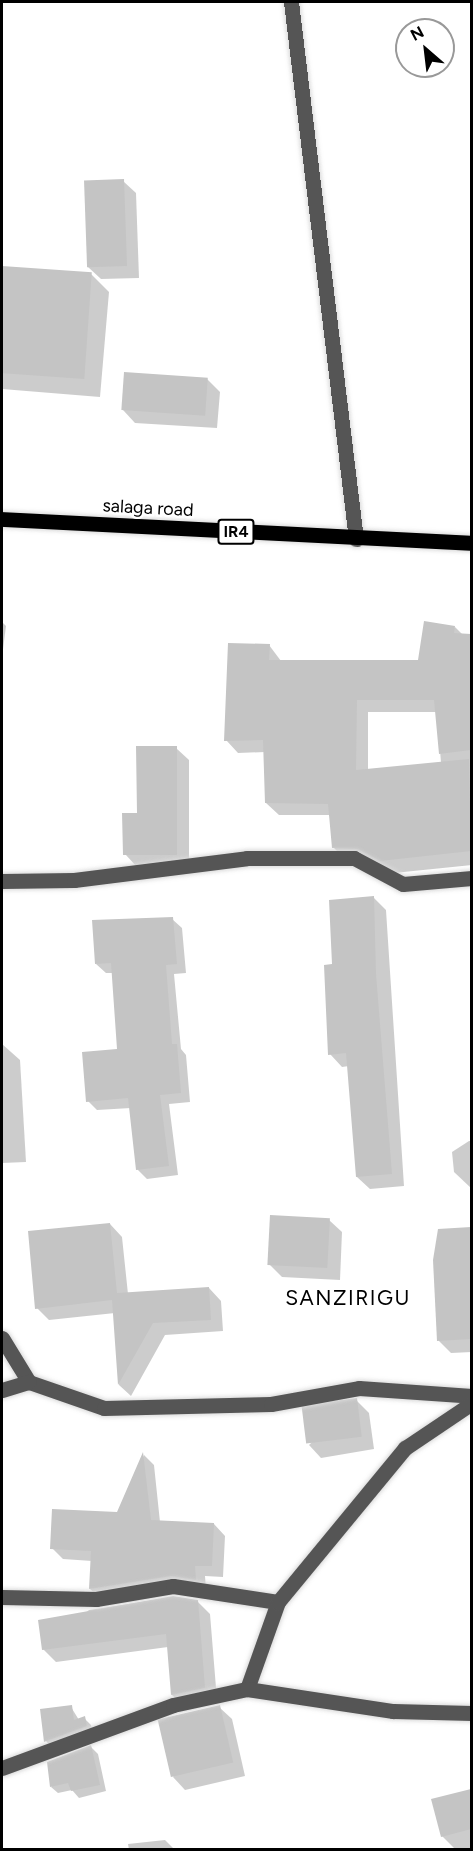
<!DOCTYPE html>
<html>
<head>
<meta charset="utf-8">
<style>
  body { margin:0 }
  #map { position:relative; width:473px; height:1851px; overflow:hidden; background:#fff; font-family:Figtree,sans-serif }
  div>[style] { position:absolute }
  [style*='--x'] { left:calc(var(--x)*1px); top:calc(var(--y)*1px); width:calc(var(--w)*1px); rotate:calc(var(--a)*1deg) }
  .shadow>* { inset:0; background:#0003 }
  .building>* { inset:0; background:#c4c4c4; transform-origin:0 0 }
  .roads { filter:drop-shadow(0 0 2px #dbdbdb) drop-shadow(0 0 2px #dbdbdb) }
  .minor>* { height:15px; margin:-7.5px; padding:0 7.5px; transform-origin:7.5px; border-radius:7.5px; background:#555 }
  .major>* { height:15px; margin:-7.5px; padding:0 7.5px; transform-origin:7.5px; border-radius:7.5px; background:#000 }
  span { translate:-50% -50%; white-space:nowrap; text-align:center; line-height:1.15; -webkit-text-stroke:4.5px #fff; paint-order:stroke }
  .shield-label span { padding:2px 4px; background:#fff; border:2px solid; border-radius:4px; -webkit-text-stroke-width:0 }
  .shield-label { font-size:16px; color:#000; font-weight:700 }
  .street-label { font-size:18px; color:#000 }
  .quarter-label { font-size:21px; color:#000; letter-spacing:1.5px }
  .frame { position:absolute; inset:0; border:3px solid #000; pointer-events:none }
  .north { position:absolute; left:395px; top:18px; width:60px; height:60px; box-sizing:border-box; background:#fff; border:2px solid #999; border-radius:50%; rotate:332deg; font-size:16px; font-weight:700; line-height:24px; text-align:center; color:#000 }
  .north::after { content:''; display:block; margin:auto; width:21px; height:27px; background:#000; clip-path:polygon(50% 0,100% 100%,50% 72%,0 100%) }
</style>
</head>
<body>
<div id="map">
  <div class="shadow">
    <i style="clip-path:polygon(123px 181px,136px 193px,139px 278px,101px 279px,88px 267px)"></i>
    <i style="clip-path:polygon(2px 267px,91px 274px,109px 292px,100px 397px,2px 389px)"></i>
    <i style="clip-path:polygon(207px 379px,220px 392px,217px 428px,135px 423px,123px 410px)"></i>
    <i style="clip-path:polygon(2px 622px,6px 626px,2px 657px)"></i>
    <i style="clip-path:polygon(evenodd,455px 627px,463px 635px,472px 636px,472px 865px,394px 873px,346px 860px,334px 848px,331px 815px,279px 815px,266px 803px,265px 752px,238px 753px,226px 740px,269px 645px,281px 661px,420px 662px,455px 627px,368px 712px,437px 712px,441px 763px,368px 770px,368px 712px)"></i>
    <i style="clip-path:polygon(176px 748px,189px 760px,189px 867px,137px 867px,125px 854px,138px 814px)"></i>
    <i style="clip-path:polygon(374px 898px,386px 910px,404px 1186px,370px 1189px,357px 1177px,349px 1066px,342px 1067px,330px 1054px,334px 966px)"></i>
    <i style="clip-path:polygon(172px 919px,182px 928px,186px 973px,174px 974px,181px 1049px,186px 1055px,190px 1102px,169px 1104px,178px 1175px,147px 1179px,137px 1169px,131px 1108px,97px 1110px,88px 1101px,119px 1050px,113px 973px,106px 973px,96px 964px)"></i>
    <i style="clip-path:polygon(2px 1044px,20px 1060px,26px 1162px,2px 1163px)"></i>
    <i style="clip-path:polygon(469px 1141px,472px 1141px,472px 1189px,454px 1172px,452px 1152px)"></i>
    <i style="clip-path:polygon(329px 1220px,342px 1232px,340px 1280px,282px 1277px,269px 1264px)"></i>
    <i style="clip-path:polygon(110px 1224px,122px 1237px,128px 1294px,209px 1288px,221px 1301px,223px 1331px,165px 1335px,131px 1396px,119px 1385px,115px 1313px,49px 1320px,37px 1308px)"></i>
    <i style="clip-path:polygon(471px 1229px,472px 1352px,451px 1353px,439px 1341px,439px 1230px)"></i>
    <i style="clip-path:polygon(356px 1400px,369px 1413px,374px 1449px,321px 1458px,309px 1445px)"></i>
    <i style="clip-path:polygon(144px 1455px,154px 1465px,160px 1522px,214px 1524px,225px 1536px,223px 1577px,205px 1576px,206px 1590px,101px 1599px,90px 1589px,92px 1561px,63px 1559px,52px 1548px,118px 1514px)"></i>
    <i style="clip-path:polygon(173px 1597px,197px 1601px,210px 1614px,217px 1700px,185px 1707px,172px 1695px,168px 1647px,56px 1662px,43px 1649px,89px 1610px)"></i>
    <i style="clip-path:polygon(71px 1707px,79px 1720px,84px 1718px,91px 1725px,93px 1733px,52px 1748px,46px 1741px)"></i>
    <i style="clip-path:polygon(219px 1707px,232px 1719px,245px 1776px,185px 1790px,173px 1777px)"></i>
    <i style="clip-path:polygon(91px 1747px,98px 1754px,106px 1791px,79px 1798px,72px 1790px,58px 1793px,51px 1787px)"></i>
    <i style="clip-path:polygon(472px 1790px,472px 1850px,455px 1849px,442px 1836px,433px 1800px)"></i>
    <i style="clip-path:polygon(165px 1840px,175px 1850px,129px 1850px,128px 1844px)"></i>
  </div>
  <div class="building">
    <i style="left:124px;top:179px;width:87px;height:40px;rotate:88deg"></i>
    <i style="left:2px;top:266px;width:90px;height:107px;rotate:4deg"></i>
    <i style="left:124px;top:372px;width:84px;height:38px;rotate:4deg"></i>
    <i style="clip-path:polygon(424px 621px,455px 626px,454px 633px,471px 634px,471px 750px,439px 754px,434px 700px,357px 700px,356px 770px,469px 759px,471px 851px,380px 861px,358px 849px,332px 848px,328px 804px,265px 803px,263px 740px,224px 741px,228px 643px,270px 644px,269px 660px,418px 660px)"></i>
    <i style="clip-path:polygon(136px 746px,177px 746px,177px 855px,123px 855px,122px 813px,137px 813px)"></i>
    <i style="clip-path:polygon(374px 896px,376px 974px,392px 1174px,356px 1177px,346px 1053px,328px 1055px,324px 965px,332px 964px,329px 900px)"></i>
    <i style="clip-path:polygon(173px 917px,177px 964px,166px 965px,172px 1044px,177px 1044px,181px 1093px,160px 1095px,169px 1166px,136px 1170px,128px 1098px,86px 1102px,82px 1052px,117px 1049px,111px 963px,95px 964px,92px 920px)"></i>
    <i style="left:270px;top:1215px;width:60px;height:50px;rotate:3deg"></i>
    <i style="clip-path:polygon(110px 1223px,117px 1293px,209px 1287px,211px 1320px,153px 1323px,118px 1385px,112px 1300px,35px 1309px,28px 1231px)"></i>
    <i style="clip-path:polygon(471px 1227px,471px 1339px,437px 1341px,433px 1260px,438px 1229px)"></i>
    <i style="left:357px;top:1398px;width:39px;height:56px;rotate:83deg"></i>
    <i style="clip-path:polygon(143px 1452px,151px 1520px,214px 1523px,212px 1566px,195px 1566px,196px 1580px,171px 1576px,89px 1589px,91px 1551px,50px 1549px,52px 1509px,117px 1512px)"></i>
    <i style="clip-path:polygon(173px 1596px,198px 1600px,205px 1688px,171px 1695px,166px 1634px,42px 1650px,38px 1620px)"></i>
    <i style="clip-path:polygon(72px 1705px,74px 1720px,85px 1716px,87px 1726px,44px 1742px,40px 1709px)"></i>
    <i style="left:220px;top:1705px;width:59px;height:64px;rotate:77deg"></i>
    <i style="clip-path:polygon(91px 1745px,100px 1785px,71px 1791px,68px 1783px,50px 1787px,47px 1762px)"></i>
    <i style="clip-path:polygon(471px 1789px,471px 1829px,441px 1837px,431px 1799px)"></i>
  </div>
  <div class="roads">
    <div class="minor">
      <i style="--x:291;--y:2;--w:541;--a:83.1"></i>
      <i style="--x:2;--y:881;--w:72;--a:-0.8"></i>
      <i style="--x:74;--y:880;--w:174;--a:-7.2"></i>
      <i style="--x:247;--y:858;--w:107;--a:0"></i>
      <i style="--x:354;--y:858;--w:55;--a:28"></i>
      <i style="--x:403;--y:884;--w:69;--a:-5"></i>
      <i style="--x:2;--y:1338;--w:52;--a:58.5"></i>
      <i style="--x:29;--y:1382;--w:79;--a:19.1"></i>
      <i style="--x:104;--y:1408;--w:167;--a:-1.4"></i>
      <i style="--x:271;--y:1404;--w:89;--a:-10.3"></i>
      <i style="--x:359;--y:1388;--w:113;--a:4"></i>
      <i style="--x:2;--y:1390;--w:28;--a:-17"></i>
      <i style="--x:2;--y:1597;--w:94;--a:1.2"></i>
      <i style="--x:96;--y:1599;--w:78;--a:-9.6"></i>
      <i style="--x:173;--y:1586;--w:106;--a:8.7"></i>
      <i style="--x:247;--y:1689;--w:92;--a:-70.4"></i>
      <i style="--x:278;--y:1602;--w:200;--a:-50.5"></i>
      <i style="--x:405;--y:1448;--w:81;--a:-33.9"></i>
      <i style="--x:2;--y:1768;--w:182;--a:-20.2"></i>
      <i style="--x:173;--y:1705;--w:76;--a:-12.2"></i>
      <i style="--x:247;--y:1689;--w:148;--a:8.6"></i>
      <i style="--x:393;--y:1711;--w:79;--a:1.5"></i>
    </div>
    <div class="major">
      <i style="--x:2;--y:519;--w:471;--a:2.9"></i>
    </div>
  </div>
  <div class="shield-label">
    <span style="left:236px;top:532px">IR4</span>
  </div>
  <div class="street-label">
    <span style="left:148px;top:508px;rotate:3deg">salaga road</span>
  </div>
  <div class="quarter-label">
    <span style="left:348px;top:1298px">SANZIRIGU</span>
  </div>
  <div class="frame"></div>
  <div class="north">N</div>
</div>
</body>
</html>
